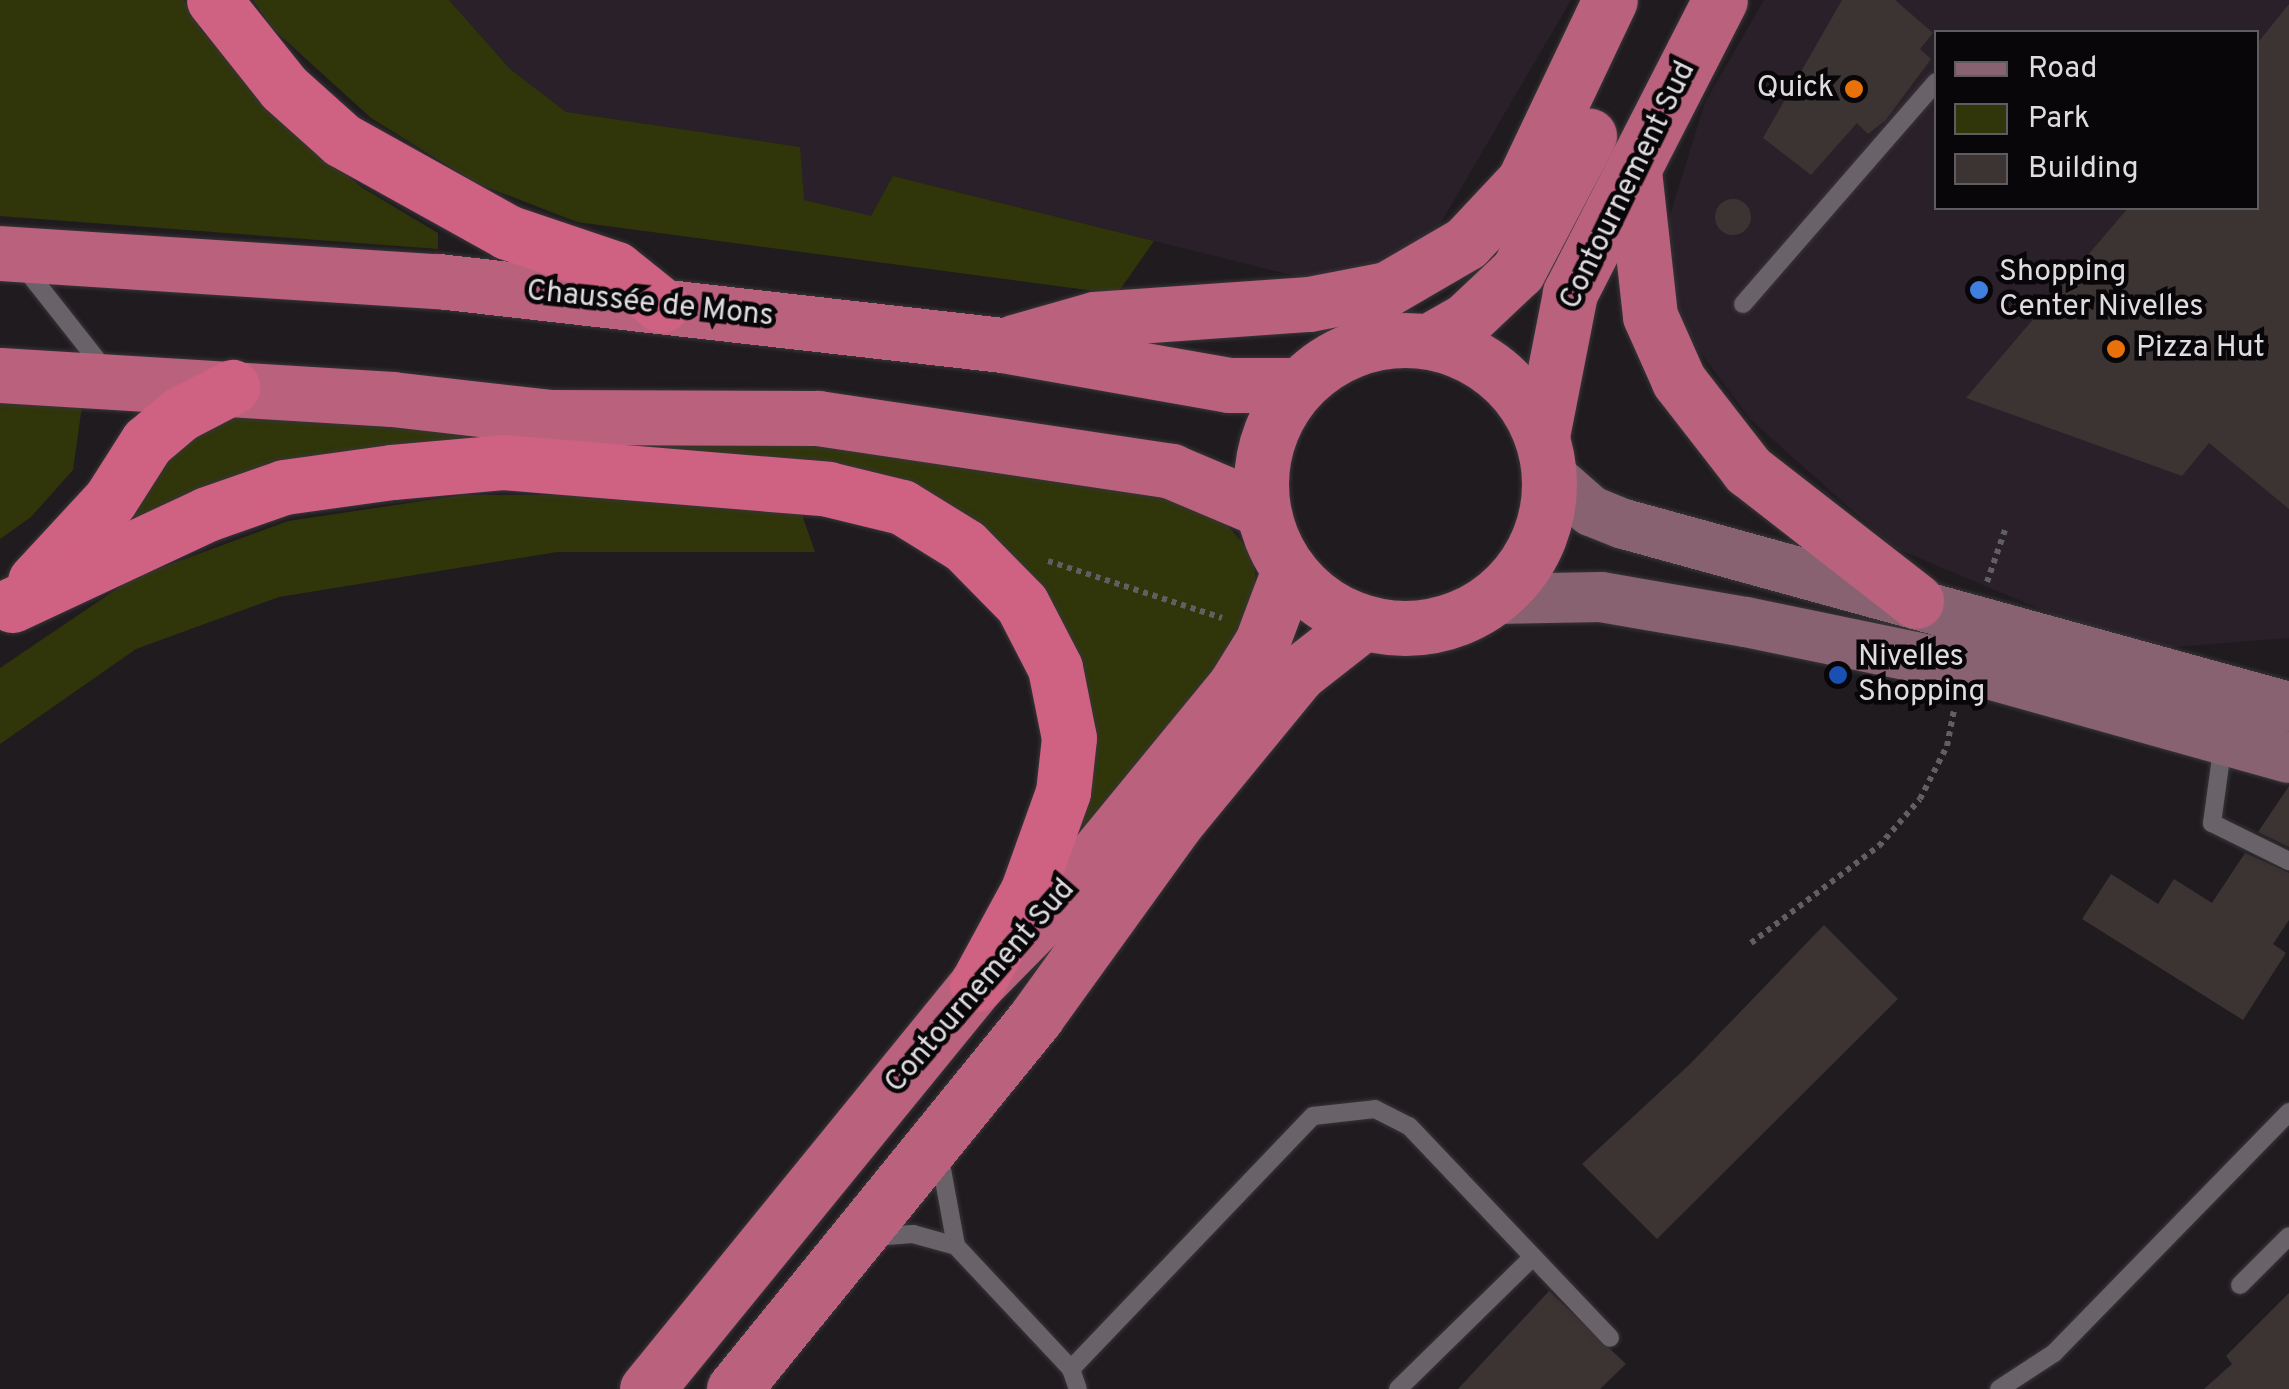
<!DOCTYPE html>
<html>
<head>
<meta charset="utf-8">
<style>
  body { margin:0 }
  #map { position:relative; width:2289px; height:1389px; overflow:hidden; background:#1f1b1f; font-family:Overpass,sans-serif }
  div>[style] { position:absolute }
  [style*='--x'] { left:calc(var(--x)*1px); top:calc(var(--y)*1px); width:calc(var(--w)*1px); rotate:calc(var(--a)*1deg) }
  .built>* { inset:0; background:#292029 }
  .green>* { inset:0; background:#303609 }
  .building>* { inset:0; background:#3b3432 }
  .round { border-radius:50% }
  .path>* { height:6px; margin-top:-3px; transform-origin:0; background:repeating-linear-gradient(90deg,#625f62 0 5px,transparent 0 10px) }
  .roads { filter:drop-shadow(0 0 2px #383538) drop-shadow(0 0 2px #383538) }
  .service>* { height:18px; margin:-9px; padding:0 9px; transform-origin:9px; border-radius:9px; background:#696369 }
  .secondary>* { height:50px; margin:-25px; padding:0 25px; transform-origin:25px; border-radius:25px; background:#886270 }
  .trunk>* { height:55px; margin:-27.5px; padding:0 27.5px; transform-origin:27.5px; border-radius:27.5px; background:#ba627d }
  .trunk>.ring { margin:-27.5px; padding:0; box-sizing:content-box; background:none; border:55px solid #ba627d; border-radius:50% }
  .motorway>* { height:55px; margin:-27.5px; padding:0 27.5px; transform-origin:27.5px; border-radius:27.5px; background:#cf6182 }
  .dots>* { width:28px; height:28px; translate:-50% -50%; box-sizing:border-box; border:5px solid #080608; border-radius:50% }
  span { translate:-50% -50%; white-space:nowrap; text-align:center; line-height:1.15; -webkit-text-stroke:9px #080608; paint-order:stroke }
  .poi-label { font-size:30px; color:#e0dde0 }
  .right { translate:-100% -50%; text-align:right }
  .left { translate:0 -50%; text-align:left }
  .street-label { font-size:30px; color:#e0dde0 }
  .legend { position:absolute; left:1934px; top:30px; width:325px; height:180px; box-sizing:border-box; background:#080608; border:2px solid #5e5c5e; margin:0; padding:12px 18px; list-style:none; font-size:30px; color:#e0dde0 }
  .legend li { display:flex; align-items:center; gap:20px; height:50px }
  .legend b { width:50px; border:2px solid #5e5c5e }
</style>
</head>
<body>
<div id="map">
  <div class="built">
    <i style="clip-path:polygon(449px 0,1571px 0,1432px 238px,1375px 268px,1307px 279px,893px 176px,871px 217px,803px 200px,799px 147px,566px 112px,510px 69px)"></i>
    <i style="clip-path:polygon(evenodd,1764px 0,2289px 0,2289px 638px,2137px 650px,1893px 547px,1750px 419px,1681px 327px,1658px 254px,1705px 102px,1764px 0,1936px 32px,2256px 32px,2256px 208px,1936px 208px,1936px 32px)"></i>
  </div>
  <div class="green">
    <i style="clip-path:polygon(0 0,184px 0,202px 31px,271px 109px,361px 187px,438px 233px,438px 249px,0 216px)"></i>
    <i style="clip-path:polygon(253px 0,449px 0,510px 69px,566px 112px,800px 147px,804px 200px,871px 216px,893px 176px,1154px 241px,1117px 294px,577px 222px,476px 183px,371px 118px,272px 28px)"></i>
    <i style="clip-path:polygon(0 404px,82px 406px,73px 470px,31px 517px,0 539px)"></i>
    <i style="clip-path:polygon(247px 410px,837px 447px,1168px 496px,1222px 519px,1254px 556px,1257px 608px,1235px 655px,1067px 869px,1082px 780px,996px 551px,550px 450px,128px 530px,125px 506px,151px 457px)"></i>
    <i style="clip-path:polygon(463px 495px,639px 495px,799px 506px,815px 552px,557px 552px,279px 597px,136px 649px,0 744px,0 668px,133px 578px,288px 521px)"></i>
  </div>
  <div class="building">
    <i style="clip-path:polygon(1842px 0,1895px 0,1933px 33px,1920px 49px,1931px 59px,1886px 120px,1868px 134px,1857px 123px,1811px 175px,1763px 138px)"></i>
    <i style="clip-path:polygon(2289px 4px,2289px 509px,2209px 443px,2182px 476px,1966px 398px,2128px 208px,2256px 208px,2256px 45px)"></i>
    <i class="round" style="left:1715px;top:199px;width:36px;height:36px"></i>
    <i style="clip-path:polygon(2289px 786px,2289px 847px,2258px 832px)"></i>
    <i style="clip-path:polygon(2245px 853px,2289px 873px,2289px 920px,2273px 944px,2286px 953px,2243px 1020px,2082px 919px,2111px 874px,2158px 904px,2174px 879px,2212px 903px)"></i>
    <i style="clip-path:polygon(1824px 925px,1898px 999px,1657px 1239px,1582px 1164px,1690px 1064px)"></i>
    <i style="clip-path:polygon(1549px 1291px,1626px 1364px,1600px 1389px,1458px 1389px)"></i>
    <i style="clip-path:polygon(2289px 1293px,2289px 1389px,2204px 1389px,2232px 1364px,2226px 1356px)"></i>
  </div>
  <div class="path">
    <i style="--x:1048;--y:561;--w:183;--a:18.1"></i>
    <i style="--x:1987;--y:582;--w:58;--a:-70.9"></i>
    <i style="--x:1751;--y:943;--w:161;--a:-37.2"></i>
    <i style="--x:1879;--y:846;--w:62;--a:-48.9"></i>
    <i style="--x:1920;--y:799;--w:59;--a:-63"></i>
    <i style="--x:1947;--y:746;--w:37;--a:-79"></i>
  </div>
  <div class="roads">
    <div class="service">
      <i style="--x:23;--y:266;--w:134;--a:51.7"></i>
      <i style="--x:1743;--y:304;--w:294;--a:-49"></i>
      <i style="--x:2223;--y:743;--w:81;--a:97.8"></i>
      <i style="--x:2212;--y:823;--w:86;--a:26.3"></i>
      <i style="--x:939;--y:1153;--w:95;--a:79.6"></i>
      <i style="--x:956;--y:1246;--w:168;--a:46.9"></i>
      <i style="--x:1071;--y:1369;--w:21;--a:71"></i>
      <i style="--x:873;--y:1237;--w:40;--a:-4.3"></i>
      <i style="--x:913;--y:1234;--w:45;--a:15.6"></i>
      <i style="--x:2240;--y:1285;--w:69;--a:-45"></i>
      <i style="--x:1071;--y:1369;--w:350;--a:-46.3"></i>
      <i style="--x:1313;--y:1116;--w:62;--a:-6.4"></i>
      <i style="--x:1375;--y:1109;--w:38;--a:27"></i>
      <i style="--x:1409;--y:1126;--w:292;--a:46.5"></i>
      <i style="--x:1398;--y:1389;--w:187;--a:-44.4"></i>
      <i style="--x:1999;--y:1389;--w:66;--a:-33.2"></i>
      <i style="--x:2054;--y:1353;--w:337;--a:-45.7"></i>
    </div>
    <div class="secondary">
      <i style="--x:1550;--y:475;--w:55;--a:41.3"></i>
      <i style="--x:1591;--y:511;--w:35;--a:22"></i>
      <i style="--x:1624;--y:524;--w:690;--a:15.39"></i>
      <i style="--x:1495;--y:599;--w:106;--a:-1.1"></i>
      <i style="--x:1601;--y:597;--w:147;--a:9.8"></i>
      <i style="--x:1746;--y:622;--w:222;--a:11.7"></i>
      <i style="--x:1963;--y:667;--w:338;--a:15.6"></i>
    </div>
    <div class="trunk">
      <i style="--x:1634;--y:171;--w:146;--a:83.7"></i>
      <i style="--x:1650;--y:316;--w:71;--a:66"></i>
      <i style="--x:1679;--y:381;--w:113;--a:52.2"></i>
      <i style="--x:1748;--y:470;--w:213;--a:37.9"></i>
      <i style="--x:0;--y:253;--w:439;--a:3.7"></i>
      <i style="--x:438;--y:281;--w:568;--a:6.47"></i>
      <i style="--x:1002;--y:345;--w:230;--a:10"></i>
      <i style="--x:1229;--y:385;--w:68;--a:0"></i>
      <i class="ring" style="left:1261px;top:340px;width:233px;height:233px"></i>
      <i style="--x:1431;--y:340;--w:40;--a:-29.7"></i>
      <i style="--x:1466;--y:320;--w:71;--a:-43.3"></i>
      <i style="--x:1518;--y:271;--w:153;--a:-62.3"></i>
      <i style="--x:1014;--y:342;--w:83;--a:-16"></i>
      <i style="--x:1094;--y:319;--w:216;--a:-4"></i>
      <i style="--x:1309;--y:304;--w:79;--a:-10.9"></i>
      <i style="--x:1387;--y:289;--w:91;--a:-30.2"></i>
      <i style="--x:1466;--y:243;--w:85;--a:-46.9"></i>
      <i style="--x:1524;--y:181;--w:200;--a:-64.6"></i>
      <i style="--x:0;--y:375;--w:393;--a:3.5"></i>
      <i style="--x:392;--y:399;--w:160;--a:6.5"></i>
      <i style="--x:551;--y:417;--w:267;--a:0.2"></i>
      <i style="--x:818;--y:418;--w:357;--a:8.5"></i>
      <i style="--x:1171;--y:471;--w:98;--a:22.9"></i>
      <i style="--x:1542;--y:436;--w:146;--a:-78.9"></i>
      <i style="--x:1570;--y:293;--w:329;--a:-62.9"></i>
      <i style="--x:647;--y:1389;--w:522;--a:-50.83"></i>
      <i style="--x:977;--y:984;--w:110;--a:-45.4"></i>
      <i style="--x:1054;--y:906;--w:283;--a:-50.6"></i>
      <i style="--x:1234;--y:687;--w:53;--a:-58.1"></i>
      <i style="--x:1262;--y:642;--w:77;--a:-69.4"></i>
      <i style="--x:734;--y:1389;--w:479;--a:-50.9"></i>
      <i style="--x:1036;--y:1017;--w:238;--a:-54.2"></i>
      <i style="--x:1175;--y:824;--w:195;--a:-50.6"></i>
      <i style="--x:1299;--y:673;--w:81;--a:-38"></i>
    </div>
    <div class="motorway">
      <i style="--x:214;--y:0;--w:112;--a:51.5"></i>
      <i style="--x:284;--y:88;--w:78;--a:41.9"></i>
      <i style="--x:342;--y:140;--w:189;--a:29.1"></i>
      <i style="--x:507;--y:232;--w:115;--a:18.7"></i>
      <i style="--x:616;--y:269;--w:58;--a:38.7"></i>
      <i style="--x:35;--y:581;--w:110;--a:-47.2"></i>
      <i style="--x:110;--y:500;--w:69;--a:-57.5"></i>
      <i style="--x:147;--y:442;--w:43;--a:-40.3"></i>
      <i style="--x:180;--y:414;--w:59;--a:-27.4"></i>
      <i style="--x:12;--y:605;--w:215;--a:-25"></i>
      <i style="--x:207;--y:514;--w:82;--a:-19.3"></i>
      <i style="--x:284;--y:487;--w:109;--a:-7.9"></i>
      <i style="--x:392;--y:472;--w:111;--a:-5.1"></i>
      <i style="--x:503;--y:462;--w:326;--a:4.7"></i>
      <i style="--x:828;--y:489;--w:76;--a:13.7"></i>
      <i style="--x:902;--y:507;--w:74;--a:31.8"></i>
      <i style="--x:965;--y:546;--w:81;--a:45.5"></i>
      <i style="--x:1022;--y:604;--w:72;--a:62.7"></i>
      <i style="--x:1055;--y:668;--w:71;--a:78.7"></i>
      <i style="--x:1069;--y:738;--w:54;--a:96.3"></i>
      <i style="--x:1063;--y:792;--w:104;--a:109.7"></i>
      <i style="--x:1028;--y:890;--w:107;--a:118.5"></i>
    </div>
  </div>
  <div class="dots">
    <i style="left:1854px;top:89px;background:#e8710a"></i>
    <i style="left:1979px;top:290px;background:#3f7fe0"></i>
    <i style="left:2116px;top:349px;background:#e8710a"></i>
    <i style="left:1838px;top:675px;background:#1a4fb4"></i>
  </div>
  <div class="poi-label">
    <span class="right" style="left:1834px;top:89px">Quick</span>
    <span class="left" style="left:1999px;top:290px">Shopping<br>Center Nivelles</span>
    <span class="left" style="left:2136px;top:349px">Pizza Hut</span>
    <span class="left" style="left:1858px;top:675px">Nivelles<br>Shopping</span>
  </div>
  <div class="street-label">
    <span style="left:1629px;top:186px;rotate:-64deg">Contournement Sud</span>
    <span style="left:650px;top:305px;rotate:6deg">Chaussée de Mons</span>
    <span style="left:981px;top:987px;rotate:-49deg">Contournement Sud</span>
  </div>
  <ul class="legend">
  <li><b style="height:12px;background:#886270"></b>Road</li>
  <li><b style="height:28px;background:#303609"></b>Park</li>
  <li><b style="height:28px;background:#3b3432"></b>Building</li>
  </ul>
</div>
</body>
</html>
